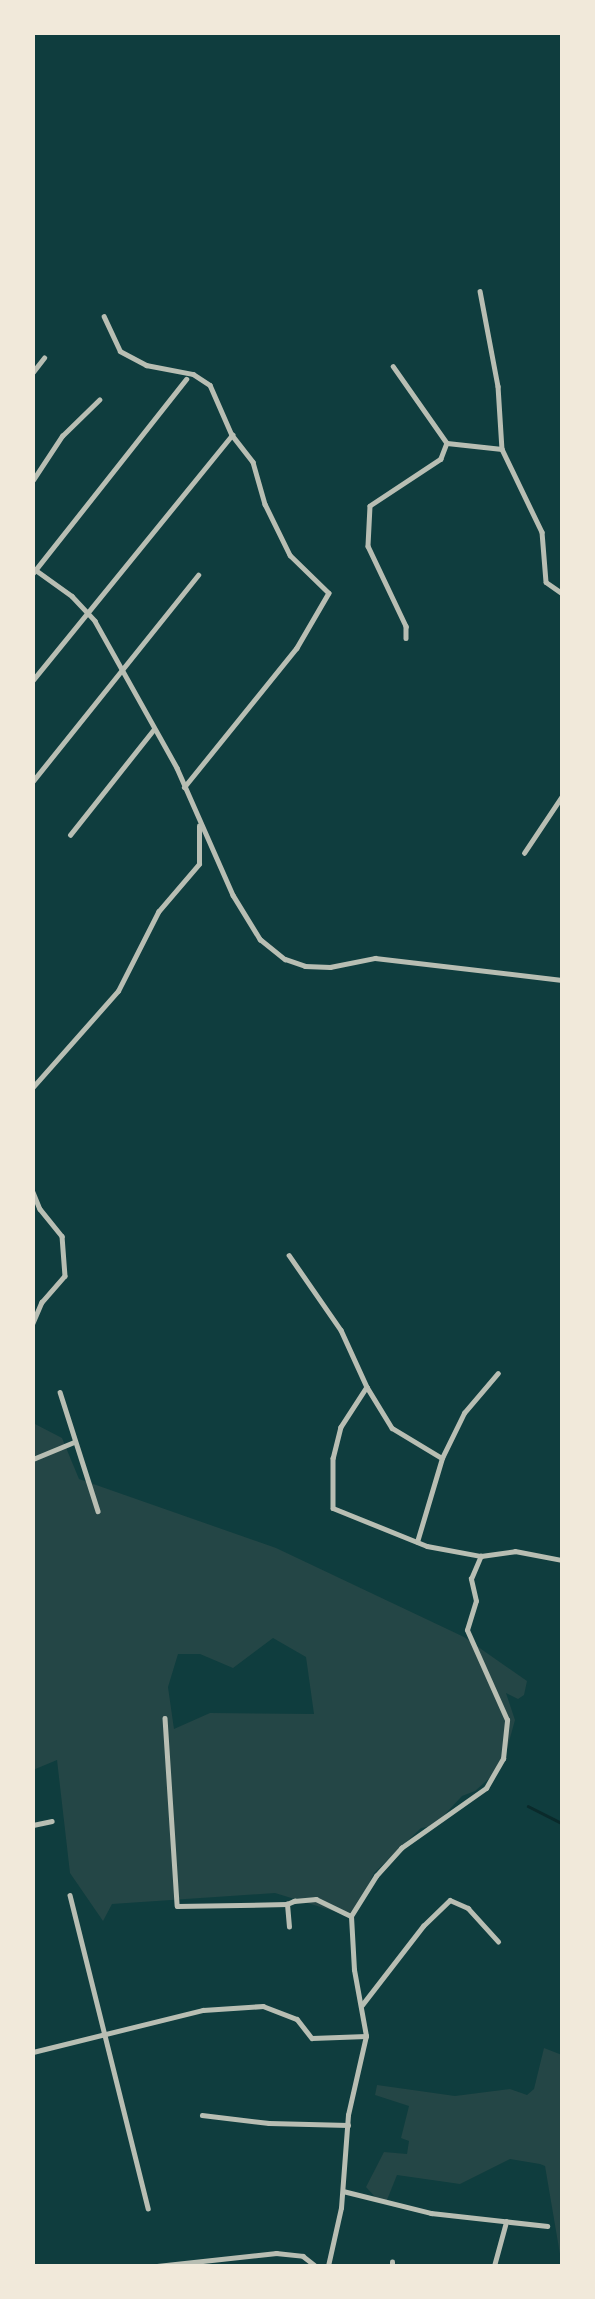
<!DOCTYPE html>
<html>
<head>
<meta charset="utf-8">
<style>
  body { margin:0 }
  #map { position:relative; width:595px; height:2299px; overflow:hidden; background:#0f3d3e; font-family:"Open Sans",sans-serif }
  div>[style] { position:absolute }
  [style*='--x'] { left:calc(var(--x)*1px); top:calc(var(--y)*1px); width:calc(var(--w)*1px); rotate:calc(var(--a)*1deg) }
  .green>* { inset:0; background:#244646 }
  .stream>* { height:2.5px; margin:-1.25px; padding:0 1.25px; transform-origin:1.25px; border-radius:1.25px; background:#0a2a2b }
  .minor>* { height:4.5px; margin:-2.25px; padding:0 2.25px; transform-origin:2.25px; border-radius:2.25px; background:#b8beb3 }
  span { translate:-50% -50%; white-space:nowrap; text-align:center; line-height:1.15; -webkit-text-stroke:6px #f1e9da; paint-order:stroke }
  .frame { position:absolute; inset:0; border:35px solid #f1e9da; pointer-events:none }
</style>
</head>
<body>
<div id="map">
  <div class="green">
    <i style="clip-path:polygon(evenodd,33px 1423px,62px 1438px,79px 1479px,276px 1548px,464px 1637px,527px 1681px,524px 1695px,518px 1699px,506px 1693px,515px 1720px,502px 1767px,475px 1791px,462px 1796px,434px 1826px,421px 1828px,374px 1873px,353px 1917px,275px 1893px,112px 1904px,103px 1921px,70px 1873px,57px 1760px,33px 1770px,33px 1423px,273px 1638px,306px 1657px,314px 1714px,210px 1713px,174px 1729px,168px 1687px,178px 1654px,200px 1654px,233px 1668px,273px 1638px)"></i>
    <i style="clip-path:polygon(544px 2048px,562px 2055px,562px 2266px,545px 2166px,540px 2164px,510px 2159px,460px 2184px,397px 2175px,387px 2200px,378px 2200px,366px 2187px,384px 2152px,407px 2154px,409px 2141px,401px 2138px,409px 2106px,375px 2095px,377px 2085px,455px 2096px,510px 2089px,527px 2095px,534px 2089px)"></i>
  </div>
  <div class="stream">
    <i style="--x:528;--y:1806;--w:38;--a:27"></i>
  </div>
  <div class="minor">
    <i style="--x:480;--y:291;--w:97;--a:79.3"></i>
    <i style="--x:498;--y:386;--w:63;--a:86.4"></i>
    <i style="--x:502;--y:449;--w:92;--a:64.3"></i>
    <i style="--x:542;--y:532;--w:50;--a:85.4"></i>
    <i style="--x:546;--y:582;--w:19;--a:35"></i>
    <i style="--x:104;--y:316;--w:38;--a:65"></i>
    <i style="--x:120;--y:351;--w:30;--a:28"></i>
    <i style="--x:146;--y:365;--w:48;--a:10.8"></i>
    <i style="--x:193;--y:374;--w:20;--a:33"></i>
    <i style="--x:210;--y:385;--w:55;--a:66.3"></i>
    <i style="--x:232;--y:435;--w:34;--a:52"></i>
    <i style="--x:253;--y:462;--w:44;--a:74.1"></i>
    <i style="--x:265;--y:504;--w:57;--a:63.9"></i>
    <i style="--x:290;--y:555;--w:54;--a:44.3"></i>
    <i style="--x:329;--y:593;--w:64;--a:120.2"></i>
    <i style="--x:297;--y:648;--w:179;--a:128.9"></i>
    <i style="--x:393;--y:366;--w:94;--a:55"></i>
    <i style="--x:447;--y:443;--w:17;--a:111"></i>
    <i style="--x:441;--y:459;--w:85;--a:146.5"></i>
    <i style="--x:370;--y:506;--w:40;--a:92.9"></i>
    <i style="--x:368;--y:546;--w:89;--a:64.6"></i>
    <i style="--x:406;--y:626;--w:12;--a:90"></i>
    <i style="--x:33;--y:372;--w:18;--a:-52"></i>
    <i style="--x:447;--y:443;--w:55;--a:6.2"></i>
    <i style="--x:33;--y:480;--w:53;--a:-56.6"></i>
    <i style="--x:62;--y:436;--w:52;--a:-44.2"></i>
    <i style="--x:33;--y:568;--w:48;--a:35.7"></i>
    <i style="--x:72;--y:596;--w:34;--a:47"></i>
    <i style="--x:95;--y:621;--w:168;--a:60.8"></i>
    <i style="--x:177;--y:768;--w:139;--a:66.2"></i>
    <i style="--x:233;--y:895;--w:52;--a:58.5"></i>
    <i style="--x:260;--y:939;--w:32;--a:39"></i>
    <i style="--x:285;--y:959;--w:21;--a:19"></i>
    <i style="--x:305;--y:966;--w:25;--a:2"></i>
    <i style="--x:330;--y:967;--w:46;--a:-11.3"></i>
    <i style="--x:375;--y:958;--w:188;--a:6.7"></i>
    <i style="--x:33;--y:573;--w:247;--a:-51.7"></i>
    <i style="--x:33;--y:680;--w:316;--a:-50.9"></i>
    <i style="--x:33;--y:781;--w:264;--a:-51.3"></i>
    <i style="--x:70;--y:835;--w:135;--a:-51.6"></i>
    <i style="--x:524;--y:853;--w:69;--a:-56.3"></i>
    <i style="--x:33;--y:1087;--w:128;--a:-48.5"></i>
    <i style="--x:118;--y:991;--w:89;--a:-63.1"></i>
    <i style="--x:158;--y:912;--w:63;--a:-49.5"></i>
    <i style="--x:199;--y:864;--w:38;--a:-90"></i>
    <i style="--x:33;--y:1192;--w:18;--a:68"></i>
    <i style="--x:40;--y:1209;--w:35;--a:51"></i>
    <i style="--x:62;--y:1236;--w:40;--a:85.7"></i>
    <i style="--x:65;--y:1276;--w:35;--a:131"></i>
    <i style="--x:42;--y:1302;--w:23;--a:113"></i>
    <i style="--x:289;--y:1255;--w:91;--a:55.3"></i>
    <i style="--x:341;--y:1330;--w:63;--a:65.5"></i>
    <i style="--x:367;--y:1387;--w:48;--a:58.6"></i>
    <i style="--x:392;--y:1428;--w:58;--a:31"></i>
    <i style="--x:367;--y:1387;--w:48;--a:123"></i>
    <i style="--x:341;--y:1427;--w:32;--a:104"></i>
    <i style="--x:333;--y:1458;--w:50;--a:90"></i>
    <i style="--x:333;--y:1508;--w:101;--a:22"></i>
    <i style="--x:427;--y:1546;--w:55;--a:10.5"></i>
    <i style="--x:60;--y:1392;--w:125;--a:72.3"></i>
    <i style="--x:33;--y:1459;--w:44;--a:-22.5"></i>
    <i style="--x:417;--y:1542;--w:88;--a:-73.4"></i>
    <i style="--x:442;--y:1458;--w:50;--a:-63.9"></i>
    <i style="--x:464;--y:1413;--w:52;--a:-49.6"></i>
    <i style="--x:165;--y:1718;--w:188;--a:86.3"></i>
    <i style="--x:177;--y:1906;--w:110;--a:-1"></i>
    <i style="--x:33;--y:1825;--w:19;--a:-12"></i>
    <i style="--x:70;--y:1895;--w:323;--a:76"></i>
    <i style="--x:289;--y:1927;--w:23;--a:-95"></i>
    <i style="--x:287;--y:1904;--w:8;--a:-23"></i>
    <i style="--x:294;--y:1901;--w:22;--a:-5"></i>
    <i style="--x:316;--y:1899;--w:39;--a:26"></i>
    <i style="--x:362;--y:2005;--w:100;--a:-52.3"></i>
    <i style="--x:423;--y:1926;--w:37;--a:-44"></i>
    <i style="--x:450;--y:1900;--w:20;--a:24"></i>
    <i style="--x:468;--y:1908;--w:45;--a:47.7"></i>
    <i style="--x:33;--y:2052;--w:175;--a:-13.9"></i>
    <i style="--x:203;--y:2010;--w:60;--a:-3.8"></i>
    <i style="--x:263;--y:2006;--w:36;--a:21"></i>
    <i style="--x:297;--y:2019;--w:24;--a:52"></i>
    <i style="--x:312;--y:2038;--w:54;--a:-2.1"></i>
    <i style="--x:202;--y:2115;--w:67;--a:6.8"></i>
    <i style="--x:269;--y:2123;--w:79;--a:1.5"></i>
    <i style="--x:343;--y:2191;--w:91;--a:14"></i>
    <i style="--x:431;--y:2213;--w:117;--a:6.4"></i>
    <i style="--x:157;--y:2266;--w:120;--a:-6.2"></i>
    <i style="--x:276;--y:2253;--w:27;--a:6"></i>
    <i style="--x:303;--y:2256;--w:16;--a:38"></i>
    <i style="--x:328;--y:2266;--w:59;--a:-77.4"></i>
    <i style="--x:341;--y:2208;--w:93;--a:-85.7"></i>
    <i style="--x:348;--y:2115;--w:81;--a:-77.2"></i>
    <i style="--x:366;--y:2036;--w:67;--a:-100.3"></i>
    <i style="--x:354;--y:1970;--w:54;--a:-93.2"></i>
    <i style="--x:351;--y:1916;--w:47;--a:-58"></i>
    <i style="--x:376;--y:1876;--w:38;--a:-48"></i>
    <i style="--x:401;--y:1848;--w:104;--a:-35.2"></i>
    <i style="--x:486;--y:1788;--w:34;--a:-60"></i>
    <i style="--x:503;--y:1759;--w:39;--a:-84"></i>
    <i style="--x:507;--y:1720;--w:98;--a:-114"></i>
    <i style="--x:467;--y:1630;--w:30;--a:-73"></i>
    <i style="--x:476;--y:1601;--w:23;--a:-103"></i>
    <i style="--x:471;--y:1579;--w:25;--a:-67"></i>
    <i style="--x:481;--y:1556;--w:34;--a:-8"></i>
    <i style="--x:515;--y:1551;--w:48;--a:10.8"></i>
    <i style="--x:392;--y:2266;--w:4;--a:-90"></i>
    <i style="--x:494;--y:2266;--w:46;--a:-74.7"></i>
  </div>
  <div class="frame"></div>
</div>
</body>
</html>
